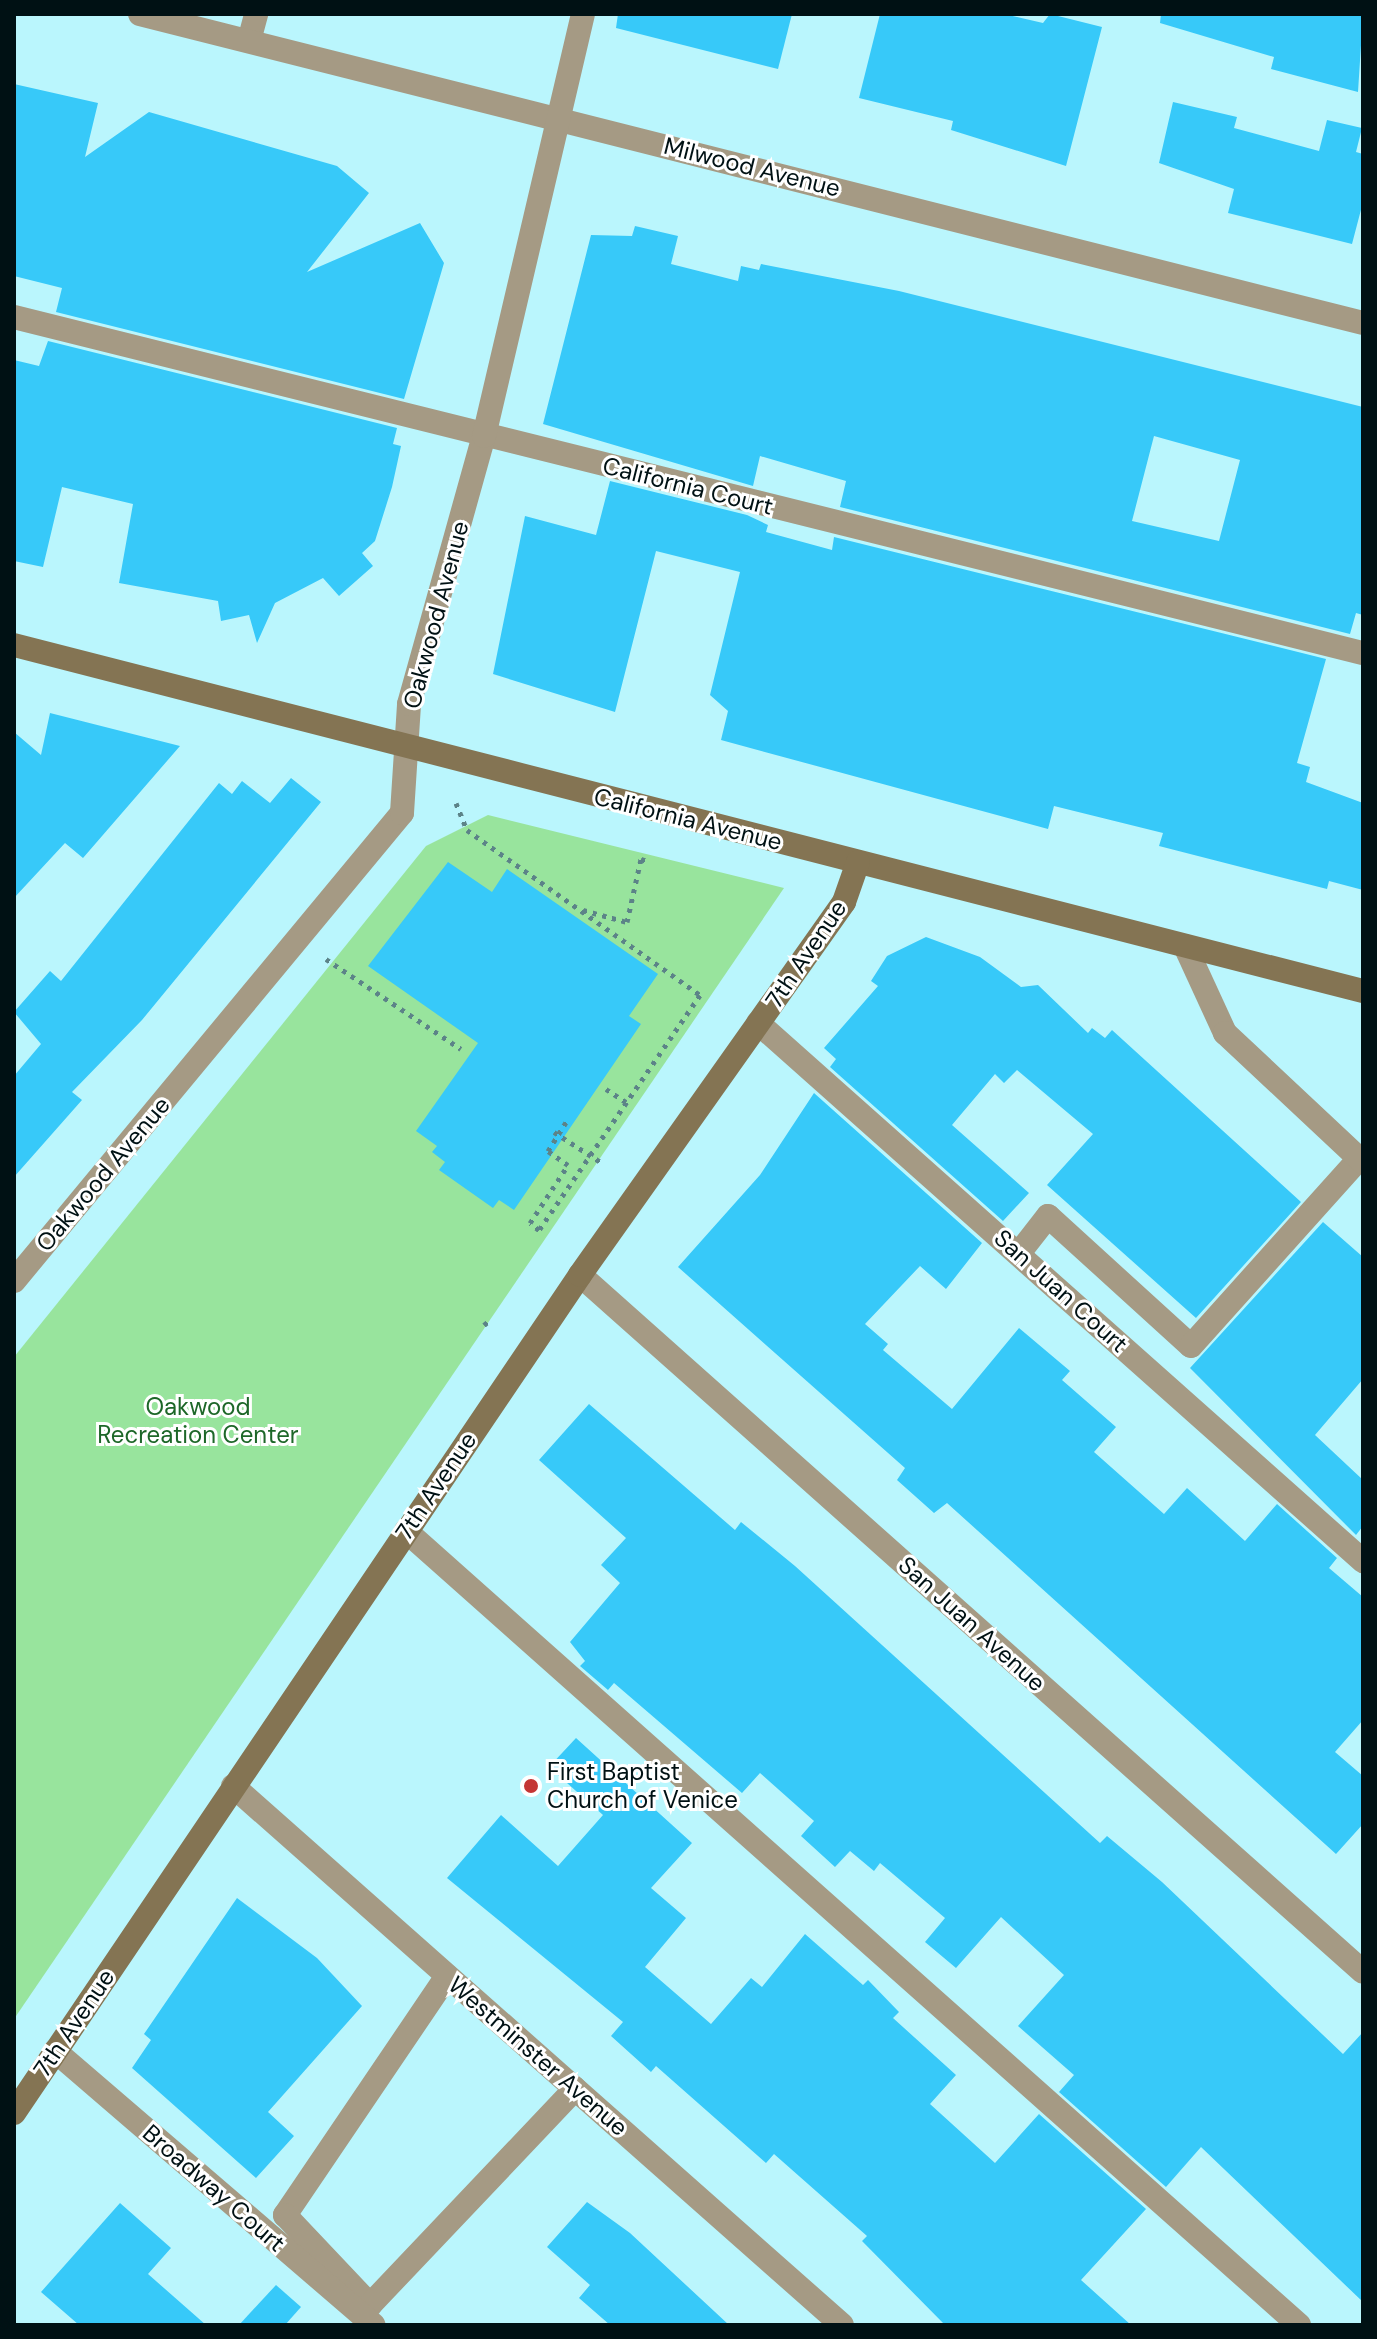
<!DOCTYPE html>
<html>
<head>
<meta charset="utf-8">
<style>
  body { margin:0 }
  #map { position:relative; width:1377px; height:2339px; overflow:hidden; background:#baf6fd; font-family:"DM Sans",sans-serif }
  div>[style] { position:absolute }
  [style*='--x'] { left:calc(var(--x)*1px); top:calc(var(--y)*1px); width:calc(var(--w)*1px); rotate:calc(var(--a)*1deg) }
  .green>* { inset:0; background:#98e49d }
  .building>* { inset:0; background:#37c9f9 }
  .path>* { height:5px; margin-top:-2.5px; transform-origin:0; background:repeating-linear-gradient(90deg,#5c8388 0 4px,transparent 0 10px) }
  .lane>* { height:24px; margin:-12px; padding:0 12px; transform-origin:12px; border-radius:12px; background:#a59a84 }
  .street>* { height:24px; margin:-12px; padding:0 12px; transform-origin:12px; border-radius:12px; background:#a59a84 }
  .secondary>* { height:24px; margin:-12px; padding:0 12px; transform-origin:12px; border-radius:12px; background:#847453 }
  .dots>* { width:22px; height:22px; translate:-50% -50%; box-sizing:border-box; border:4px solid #fff; border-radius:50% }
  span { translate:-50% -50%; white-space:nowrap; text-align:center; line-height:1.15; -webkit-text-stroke:6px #fff; paint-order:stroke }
  .street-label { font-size:24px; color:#001114 }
  .park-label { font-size:24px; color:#1d6728 }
  .poi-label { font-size:24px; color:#001114 }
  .left { translate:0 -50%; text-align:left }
  .frame { position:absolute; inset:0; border:16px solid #001114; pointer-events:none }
</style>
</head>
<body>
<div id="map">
  <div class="green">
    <i style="clip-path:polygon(488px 815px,784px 888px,14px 2019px,14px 1357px,426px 846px)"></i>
  </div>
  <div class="building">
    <i style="clip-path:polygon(618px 14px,792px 14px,778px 69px,616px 28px)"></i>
    <i style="clip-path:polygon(880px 14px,1004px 14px,1043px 23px,1050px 14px,1102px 27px,1066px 166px,951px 130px,953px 121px,859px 98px)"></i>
    <i style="clip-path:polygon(1161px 14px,1363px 14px,1358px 92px,1271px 69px,1274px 57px,1160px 23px)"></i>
    <i style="clip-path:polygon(14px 84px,98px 103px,85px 157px,149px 112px,337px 166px,369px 193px,307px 272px,420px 223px,444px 263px,404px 399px,56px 312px,62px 288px,14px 276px)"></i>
    <i style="clip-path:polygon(1173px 102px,1237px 117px,1234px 128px,1319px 151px,1327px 120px,1362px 128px,1356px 152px,1363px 154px,1363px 202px,1352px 244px,1228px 213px,1234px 189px,1159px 163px)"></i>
    <i style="clip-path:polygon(evenodd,635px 226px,678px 236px,671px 264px,738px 281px,741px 266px,759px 270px,761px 264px,899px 291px,1363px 407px,1363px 615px,1356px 613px,1350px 634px,1334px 630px,840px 507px,846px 481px,760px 456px,753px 486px,543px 424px,591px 235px,632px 236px,635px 226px,1154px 436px,1240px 460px,1219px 541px,1132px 521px,1154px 436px)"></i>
    <i style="clip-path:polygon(48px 341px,397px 428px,393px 444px,401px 446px,392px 487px,375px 541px,362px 553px,373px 566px,339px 596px,323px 578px,275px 603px,257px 643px,249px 615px,221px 621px,218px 601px,119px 583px,133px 504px,62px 487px,43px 567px,14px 561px,14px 360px,39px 366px)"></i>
    <i style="clip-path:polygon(610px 481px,747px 515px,768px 525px,766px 532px,832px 550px,834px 537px,1326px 659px,1297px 763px,1310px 767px,1306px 782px,1363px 803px,1363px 890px,1329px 881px,1327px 889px,1159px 846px,1163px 833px,1054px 806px,1048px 829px,721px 740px,728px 711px,710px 695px,740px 572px,656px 551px,615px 712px,493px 674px,525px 516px,596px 535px)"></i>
    <i style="clip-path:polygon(50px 713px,180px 746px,83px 858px,65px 843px,14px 898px,14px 732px,41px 755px)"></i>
    <i style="clip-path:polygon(291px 778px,321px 802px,142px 1020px,72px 1092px,82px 1100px,14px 1177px,14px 1076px,41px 1044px,14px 1012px,50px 971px,61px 981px,219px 783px,232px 794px,242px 781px,270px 803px)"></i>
    <i style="clip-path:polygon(448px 862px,492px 892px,507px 869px,658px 974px,629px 1016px,641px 1024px,514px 1210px,499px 1200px,493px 1208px,439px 1170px,445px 1162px,432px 1152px,437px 1146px,416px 1131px,478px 1043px,368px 966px)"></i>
    <i style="clip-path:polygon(926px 937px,980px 957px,1021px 987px,1038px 985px,1088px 1033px,1092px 1028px,1105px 1038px,1112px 1030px,1301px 1202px,1196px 1318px,1047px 1185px,1093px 1134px,1017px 1070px,1004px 1083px,995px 1074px,952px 1125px,1029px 1193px,1003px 1221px,830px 1067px,836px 1059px,824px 1048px,878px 986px,871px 981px,887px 956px)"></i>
    <i style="clip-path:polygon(814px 1093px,982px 1243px,946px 1289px,920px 1266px,865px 1324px,888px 1344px,883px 1350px,952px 1409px,1019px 1328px,1070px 1371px,1062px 1380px,1116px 1427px,1094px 1452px,1164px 1514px,1187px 1488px,1245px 1541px,1277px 1504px,1337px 1558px,1329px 1568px,1363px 1597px,1363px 1720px,1335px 1752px,1363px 1776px,1363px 1824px,1336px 1854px,947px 1503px,934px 1513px,897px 1480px,905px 1468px,678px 1267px,760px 1175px)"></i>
    <i style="clip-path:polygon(1323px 1222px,1363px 1257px,1363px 1379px,1315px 1435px,1363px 1480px,1363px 1526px,1356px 1535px,1190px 1368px)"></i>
    <i style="clip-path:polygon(589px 1404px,735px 1530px,741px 1522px,795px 1566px,1100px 1843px,1107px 1836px,1162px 1882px,1343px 2054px,1363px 2032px,1363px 2302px,1201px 2147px,1166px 2187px,1059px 2092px,1074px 2075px,1018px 2026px,1064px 1975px,1001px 1917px,956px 1968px,925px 1942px,945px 1918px,880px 1863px,874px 1871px,850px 1851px,835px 1867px,801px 1836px,814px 1821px,760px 1773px,742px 1793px,614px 1683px,608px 1690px,580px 1666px,585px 1661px,570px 1642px,620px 1583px,601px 1565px,626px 1538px,539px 1460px)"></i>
    <i style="clip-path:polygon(576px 1738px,692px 1843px,651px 1888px,686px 1918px,645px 1967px,711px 2024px,751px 1978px,762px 1987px,805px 1934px,863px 1985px,868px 1980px,899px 2012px,893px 2018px,956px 2075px,930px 2104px,995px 2163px,1039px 2114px,1146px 2209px,1081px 2280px,1131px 2325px,945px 2325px,862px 2241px,867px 2236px,774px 2154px,766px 2163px,656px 2066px,651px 2072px,611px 2036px,623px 2022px,447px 1878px,501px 1815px,558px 1866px,603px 1815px,549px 1767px)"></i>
    <i style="clip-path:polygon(237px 1898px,317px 1958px,362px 2006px,268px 2112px,294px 2136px,256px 2178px,132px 2068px,151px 2040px,144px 2034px)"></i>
    <i style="clip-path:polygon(587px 2202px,630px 2233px,729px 2325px,610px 2325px,579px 2298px,590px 2285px,547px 2247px)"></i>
    <i style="clip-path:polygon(120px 2203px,171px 2248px,148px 2274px,206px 2325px,79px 2325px,41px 2292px)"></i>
    <i style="clip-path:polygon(276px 2285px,301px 2307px,285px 2325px,239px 2325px)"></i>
  </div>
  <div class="path">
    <i style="--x:456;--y:803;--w:29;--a:68"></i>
    <i style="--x:467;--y:830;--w:286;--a:35.3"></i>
    <i style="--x:700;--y:995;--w:285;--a:124.4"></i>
    <i style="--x:539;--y:1230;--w:11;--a:-142"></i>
    <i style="--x:530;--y:1223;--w:69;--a:-56.8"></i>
    <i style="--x:568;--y:1165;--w:24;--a:-145"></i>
    <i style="--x:548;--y:1151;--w:39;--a:-58"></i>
    <i style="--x:583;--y:910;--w:46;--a:15.3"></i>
    <i style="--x:627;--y:922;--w:65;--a:-77.5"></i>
    <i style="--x:641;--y:859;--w:9;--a:18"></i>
    <i style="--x:326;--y:959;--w:162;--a:33.7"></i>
    <i style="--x:606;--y:1089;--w:24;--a:33"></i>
    <i style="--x:554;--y:1132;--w:57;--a:32.9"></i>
    <i style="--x:484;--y:1325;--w:8;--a:-40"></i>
  </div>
  <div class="lane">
    <i style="--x:249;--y:41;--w:28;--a:-75"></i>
    <i style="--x:14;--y:317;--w:1390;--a:13.99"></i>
    <i style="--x:758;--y:1023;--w:810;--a:41.65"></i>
    <i style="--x:1019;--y:1253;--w:47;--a:-51.9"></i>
    <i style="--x:1048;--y:1216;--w:193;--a:42.3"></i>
    <i style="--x:1191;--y:1346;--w:251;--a:-48.1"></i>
    <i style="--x:406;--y:1531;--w:1195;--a:41.64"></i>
    <i style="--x:447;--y:1976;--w:289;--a:124.1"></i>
    <i style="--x:285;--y:2215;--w:124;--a:46.6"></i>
    <i style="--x:370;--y:2305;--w:298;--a:-46.5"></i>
    <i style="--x:55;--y:2051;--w:420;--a:40.7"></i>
  </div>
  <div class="street">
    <i style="--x:140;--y:14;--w:1261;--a:14.18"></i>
    <i style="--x:1185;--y:946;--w:96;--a:65.3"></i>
    <i style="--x:1225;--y:1033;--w:189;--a:43.1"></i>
    <i style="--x:580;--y:1275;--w:1048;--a:41.67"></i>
    <i style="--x:14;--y:1281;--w:608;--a:-50.34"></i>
    <i style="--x:402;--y:813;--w:109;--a:-86.3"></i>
    <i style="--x:409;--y:704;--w:278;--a:-74.4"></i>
    <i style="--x:484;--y:436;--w:433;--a:-76.8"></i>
    <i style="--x:233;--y:1786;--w:813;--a:41.51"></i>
  </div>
  <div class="secondary">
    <i style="--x:14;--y:645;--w:1393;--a:14.39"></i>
    <i style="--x:14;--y:2113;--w:1011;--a:-55.96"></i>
    <i style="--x:580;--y:1275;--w:457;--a:-54.7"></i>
    <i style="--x:844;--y:902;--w:42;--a:-70.7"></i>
  </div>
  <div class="dots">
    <i style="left:531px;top:1786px;background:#c43534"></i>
  </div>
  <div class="street-label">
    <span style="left:752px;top:167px;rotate:14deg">Milwood Avenue</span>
    <span style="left:688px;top:486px;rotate:14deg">California Court</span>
    <span style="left:436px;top:615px;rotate:-75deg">Oakwood Avenue</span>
    <span style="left:688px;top:819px;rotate:14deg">California Avenue</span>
    <span style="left:806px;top:954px;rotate:-56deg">7th Avenue</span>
    <span style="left:103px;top:1174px;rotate:-50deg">Oakwood Avenue</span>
    <span style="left:1061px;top:1291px;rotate:42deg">San Juan Court</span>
    <span style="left:436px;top:1486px;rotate:-56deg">7th Avenue</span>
    <span style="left:972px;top:1624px;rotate:42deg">San Juan Avenue</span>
    <span style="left:74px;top:2023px;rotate:-56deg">7th Avenue</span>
    <span style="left:538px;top:2056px;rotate:41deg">Westminster Avenue</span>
    <span style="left:214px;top:2188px;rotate:41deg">Broadway Court</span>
  </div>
  <div class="park-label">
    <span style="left:198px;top:1421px">Oakwood<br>Recreation Center</span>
  </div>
  <div class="poi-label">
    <span class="left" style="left:547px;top:1786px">First Baptist<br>Church of Venice</span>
  </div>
  <div class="frame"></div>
</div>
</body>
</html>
